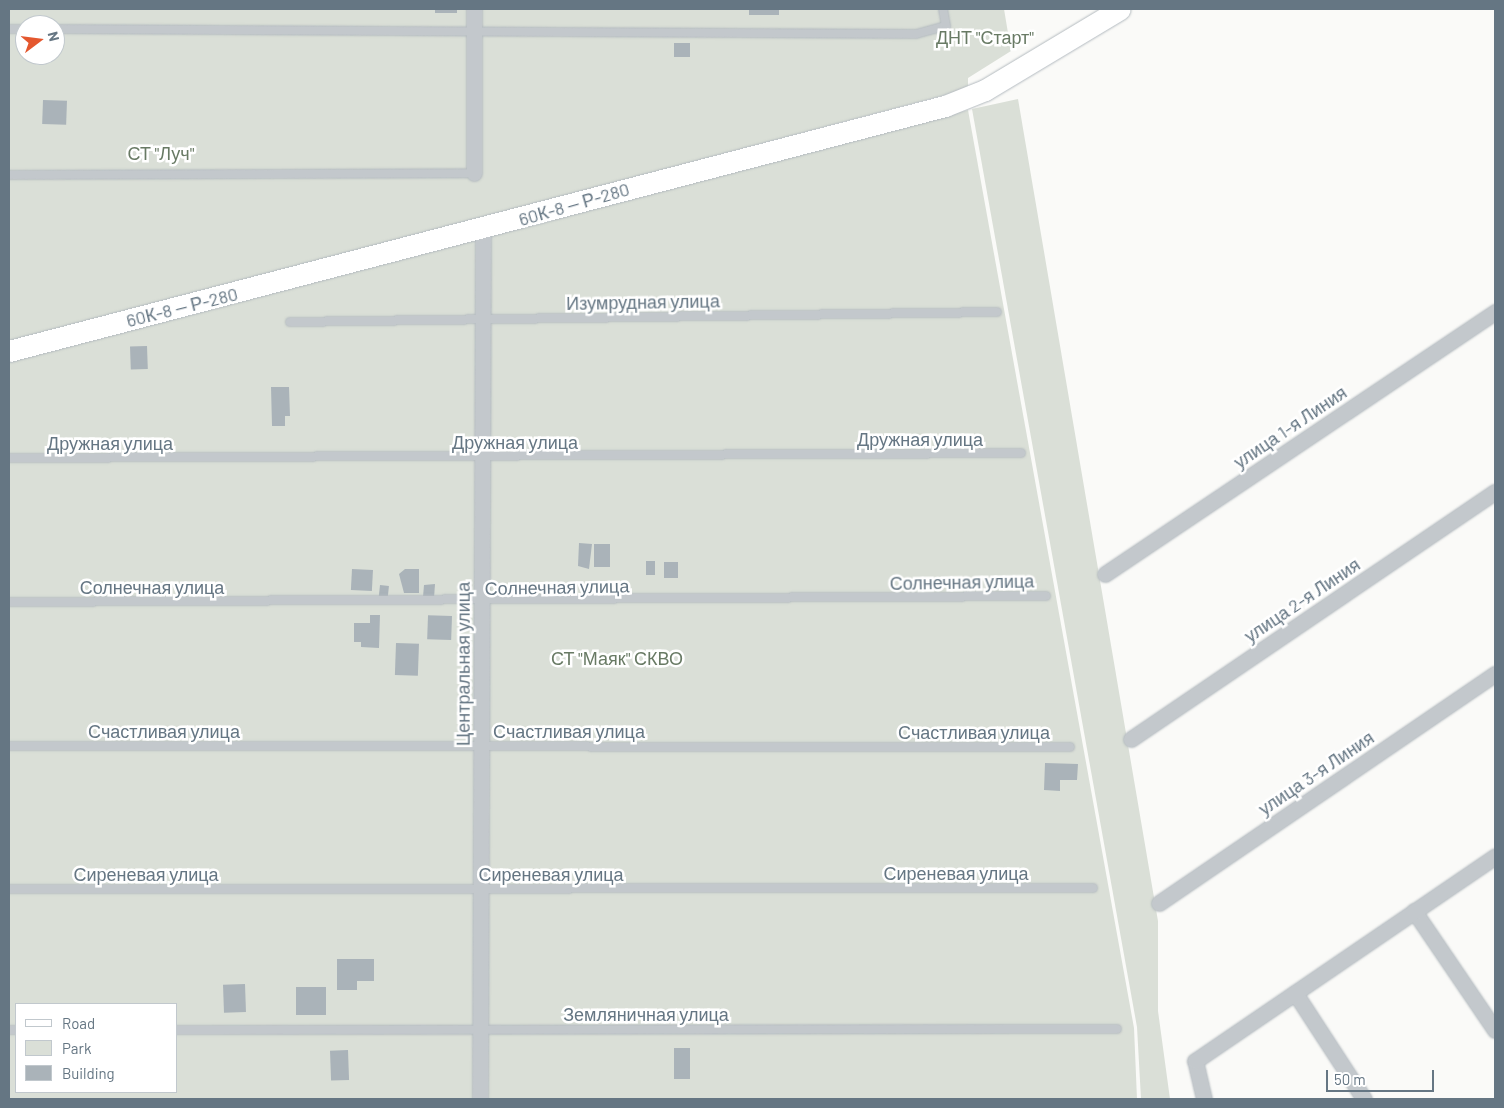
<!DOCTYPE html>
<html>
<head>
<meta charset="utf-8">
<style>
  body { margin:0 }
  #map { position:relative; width:1504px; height:1108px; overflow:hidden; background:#fafaf8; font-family:Barlow,sans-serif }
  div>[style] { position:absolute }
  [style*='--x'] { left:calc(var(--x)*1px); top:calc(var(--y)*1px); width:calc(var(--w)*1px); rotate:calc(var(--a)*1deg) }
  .green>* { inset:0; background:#dadfd7 }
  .building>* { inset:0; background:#aab3b9; transform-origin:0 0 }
  .roads { filter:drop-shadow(0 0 1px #b3babf) drop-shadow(0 0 1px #b3babf) }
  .lane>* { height:8px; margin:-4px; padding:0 4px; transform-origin:4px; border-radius:4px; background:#c3c8cc }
  .street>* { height:15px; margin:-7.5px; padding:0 7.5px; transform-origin:7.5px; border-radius:7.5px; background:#c3c8cc }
  .secondary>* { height:21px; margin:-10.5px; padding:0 10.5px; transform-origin:10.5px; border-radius:10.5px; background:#fff }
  span { translate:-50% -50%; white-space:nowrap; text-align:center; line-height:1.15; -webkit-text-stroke:5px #fff; paint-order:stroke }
  .park-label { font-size:18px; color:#687a64 }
  .street-label { font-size:18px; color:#657683 }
  .frame { position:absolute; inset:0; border:10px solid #657683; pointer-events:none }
  .legend { position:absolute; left:15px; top:1003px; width:162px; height:90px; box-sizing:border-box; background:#fff; border:1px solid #c1c8cd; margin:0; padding:6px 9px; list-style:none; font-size:15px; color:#657683 }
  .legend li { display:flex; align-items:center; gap:10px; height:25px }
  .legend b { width:25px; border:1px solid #c1c8cd }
  .north { position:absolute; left:15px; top:15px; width:50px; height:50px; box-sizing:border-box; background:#fff; border:1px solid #c1c8cd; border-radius:50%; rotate:75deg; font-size:14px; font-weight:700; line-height:20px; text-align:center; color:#657683 }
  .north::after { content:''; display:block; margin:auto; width:18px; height:22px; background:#e4572e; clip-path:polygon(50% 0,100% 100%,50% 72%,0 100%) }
  .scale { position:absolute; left:1326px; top:1070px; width:108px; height:22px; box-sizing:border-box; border:2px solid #657683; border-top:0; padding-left:6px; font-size:15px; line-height:18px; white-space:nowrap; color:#657683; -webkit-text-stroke:4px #fff; paint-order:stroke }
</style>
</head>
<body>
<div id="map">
  <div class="green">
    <i style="clip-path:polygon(evenodd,9px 9px,1004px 9px,1011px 51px,968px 78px,968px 89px,9px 343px,9px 9px,25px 25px,55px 25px,55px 55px,25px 55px,25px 25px)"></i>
    <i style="clip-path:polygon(1018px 99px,1158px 921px,1158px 1011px,1170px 1099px,1141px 1099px,1137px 1027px,972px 109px)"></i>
    <i style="clip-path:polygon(evenodd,968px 110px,1134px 1028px,1137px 1099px,9px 1099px,9px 361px,968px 110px,16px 1004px,176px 1004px,176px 1092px,16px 1092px,16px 1004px)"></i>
  </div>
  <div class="building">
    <i style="left:435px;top:9px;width:22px;height:4px"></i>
    <i style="left:749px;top:9px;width:30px;height:6px"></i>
    <i style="left:674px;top:43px;width:16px;height:14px"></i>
    <i style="left:43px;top:100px;width:24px;height:24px;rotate:2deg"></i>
    <i style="left:147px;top:346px;width:23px;height:17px;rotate:88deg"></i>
    <i style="clip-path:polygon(271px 387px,289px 387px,290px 416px,285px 416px,285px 426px,272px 426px)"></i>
    <i style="clip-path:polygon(579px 543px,592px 544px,589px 569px,578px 566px)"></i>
    <i style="left:594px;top:544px;width:16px;height:23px"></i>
    <i style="left:646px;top:561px;width:9px;height:14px"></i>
    <i style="left:664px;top:562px;width:14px;height:16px"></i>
    <i style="left:352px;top:569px;width:21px;height:21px;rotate:3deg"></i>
    <i style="clip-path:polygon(405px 569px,419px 569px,419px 593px,404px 593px,399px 574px)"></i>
    <i style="clip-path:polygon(435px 584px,434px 598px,423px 597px,424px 585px)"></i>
    <i style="left:380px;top:585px;width:9px;height:14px;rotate:6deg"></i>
    <i style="clip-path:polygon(370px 615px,380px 615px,379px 648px,361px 647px,361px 642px,354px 642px,354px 623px,370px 623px)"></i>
    <i style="left:452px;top:616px;width:24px;height:24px;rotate:92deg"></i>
    <i style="left:396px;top:643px;width:23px;height:32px;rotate:2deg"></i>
    <i style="clip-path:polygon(1045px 763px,1078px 764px,1077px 780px,1060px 780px,1060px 791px,1044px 790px)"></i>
    <i style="clip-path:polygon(337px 959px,374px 959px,374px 981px,357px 981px,357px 990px,337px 990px)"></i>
    <i style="left:245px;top:984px;width:28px;height:22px;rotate:88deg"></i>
    <i style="left:296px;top:987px;width:30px;height:28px"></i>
    <i style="left:674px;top:1048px;width:16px;height:31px"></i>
    <i style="left:348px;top:1050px;width:30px;height:18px;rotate:88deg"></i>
  </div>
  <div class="roads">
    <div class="lane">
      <i style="--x:9;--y:29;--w:16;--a:0"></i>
      <i style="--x:55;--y:29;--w:861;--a:0.33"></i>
      <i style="--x:916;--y:34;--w:31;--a:-15"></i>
      <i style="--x:946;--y:26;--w:17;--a:-100"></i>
      <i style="--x:9;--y:175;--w:465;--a:-0.2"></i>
      <i style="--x:290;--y:322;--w:707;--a:-0.81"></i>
      <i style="--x:9;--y:458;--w:1012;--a:-0.28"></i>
      <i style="--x:9;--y:602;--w:1037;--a:-0.33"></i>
      <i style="--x:9;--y:746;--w:1061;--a:0.05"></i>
      <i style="--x:9;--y:889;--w:1084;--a:-0.05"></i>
      <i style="--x:9;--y:1030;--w:7;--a:0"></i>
      <i style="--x:176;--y:1030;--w:941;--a:-0.06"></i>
    </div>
    <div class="street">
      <i style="--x:474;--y:9;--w:164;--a:90"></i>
      <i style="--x:1105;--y:574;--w:470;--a:-33.9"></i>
      <i style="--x:1131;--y:739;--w:440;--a:-34.2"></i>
      <i style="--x:1159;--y:903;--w:407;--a:-34.3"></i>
      <i style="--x:1414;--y:911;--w:144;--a:55.8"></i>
      <i style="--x:1295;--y:993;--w:126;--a:56.9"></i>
      <i style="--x:480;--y:1099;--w:869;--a:-89.8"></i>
      <i style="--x:1204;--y:1099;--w:39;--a:-103"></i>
      <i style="--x:1195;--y:1061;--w:363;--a:-34.3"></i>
    </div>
    <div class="secondary">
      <i style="--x:9;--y:351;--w:968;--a:-14.67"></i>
      <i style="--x:945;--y:106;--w:43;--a:-21.8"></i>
      <i style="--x:985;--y:90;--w:157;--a:-31"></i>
    </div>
  </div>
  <div class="park-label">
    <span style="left:985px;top:37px">ДНТ "Старт"</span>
    <span style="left:161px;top:153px">СТ "Луч"</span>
    <span style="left:617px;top:658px">СТ "Маяк" СКВО</span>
  </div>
  <div class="street-label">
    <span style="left:574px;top:204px;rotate:-16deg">60К-8 — Р-280</span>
    <span style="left:643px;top:302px;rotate:-1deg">Изумрудная улица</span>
    <span style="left:182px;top:307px;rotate:-14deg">60К-8 — Р-280</span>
    <span style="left:1290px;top:427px;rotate:-34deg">улица 1-я Линия</span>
    <span style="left:920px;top:439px">Дружная улица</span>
    <span style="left:515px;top:442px">Дружная улица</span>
    <span style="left:110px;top:443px">Дружная улица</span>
    <span style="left:962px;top:582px;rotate:-1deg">Солнечная улица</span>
    <span style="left:152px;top:587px">Солнечная улица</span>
    <span style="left:557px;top:587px;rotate:-1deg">Солнечная улица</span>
    <span style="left:1302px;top:600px;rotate:-34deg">улица 2-я Линия</span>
    <span style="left:463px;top:664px;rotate:-90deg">Центральная улица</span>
    <span style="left:164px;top:731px">Счастливая улица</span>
    <span style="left:569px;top:731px">Счастливая улица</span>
    <span style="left:974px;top:732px">Счастливая улица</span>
    <span style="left:1316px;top:773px;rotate:-34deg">улица 3-я Линия</span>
    <span style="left:956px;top:873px">Сиреневая улица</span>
    <span style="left:146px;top:874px">Сиреневая улица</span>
    <span style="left:551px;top:874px">Сиреневая улица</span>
    <span style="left:646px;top:1014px">Земляничная улица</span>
  </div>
  <div class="frame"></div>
  <ul class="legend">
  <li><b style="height:6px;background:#fff"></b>Road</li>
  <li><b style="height:14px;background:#dadfd7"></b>Park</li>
  <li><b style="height:14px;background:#aab3b9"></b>Building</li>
  </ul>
  <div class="north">N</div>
  <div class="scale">50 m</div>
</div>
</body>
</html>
